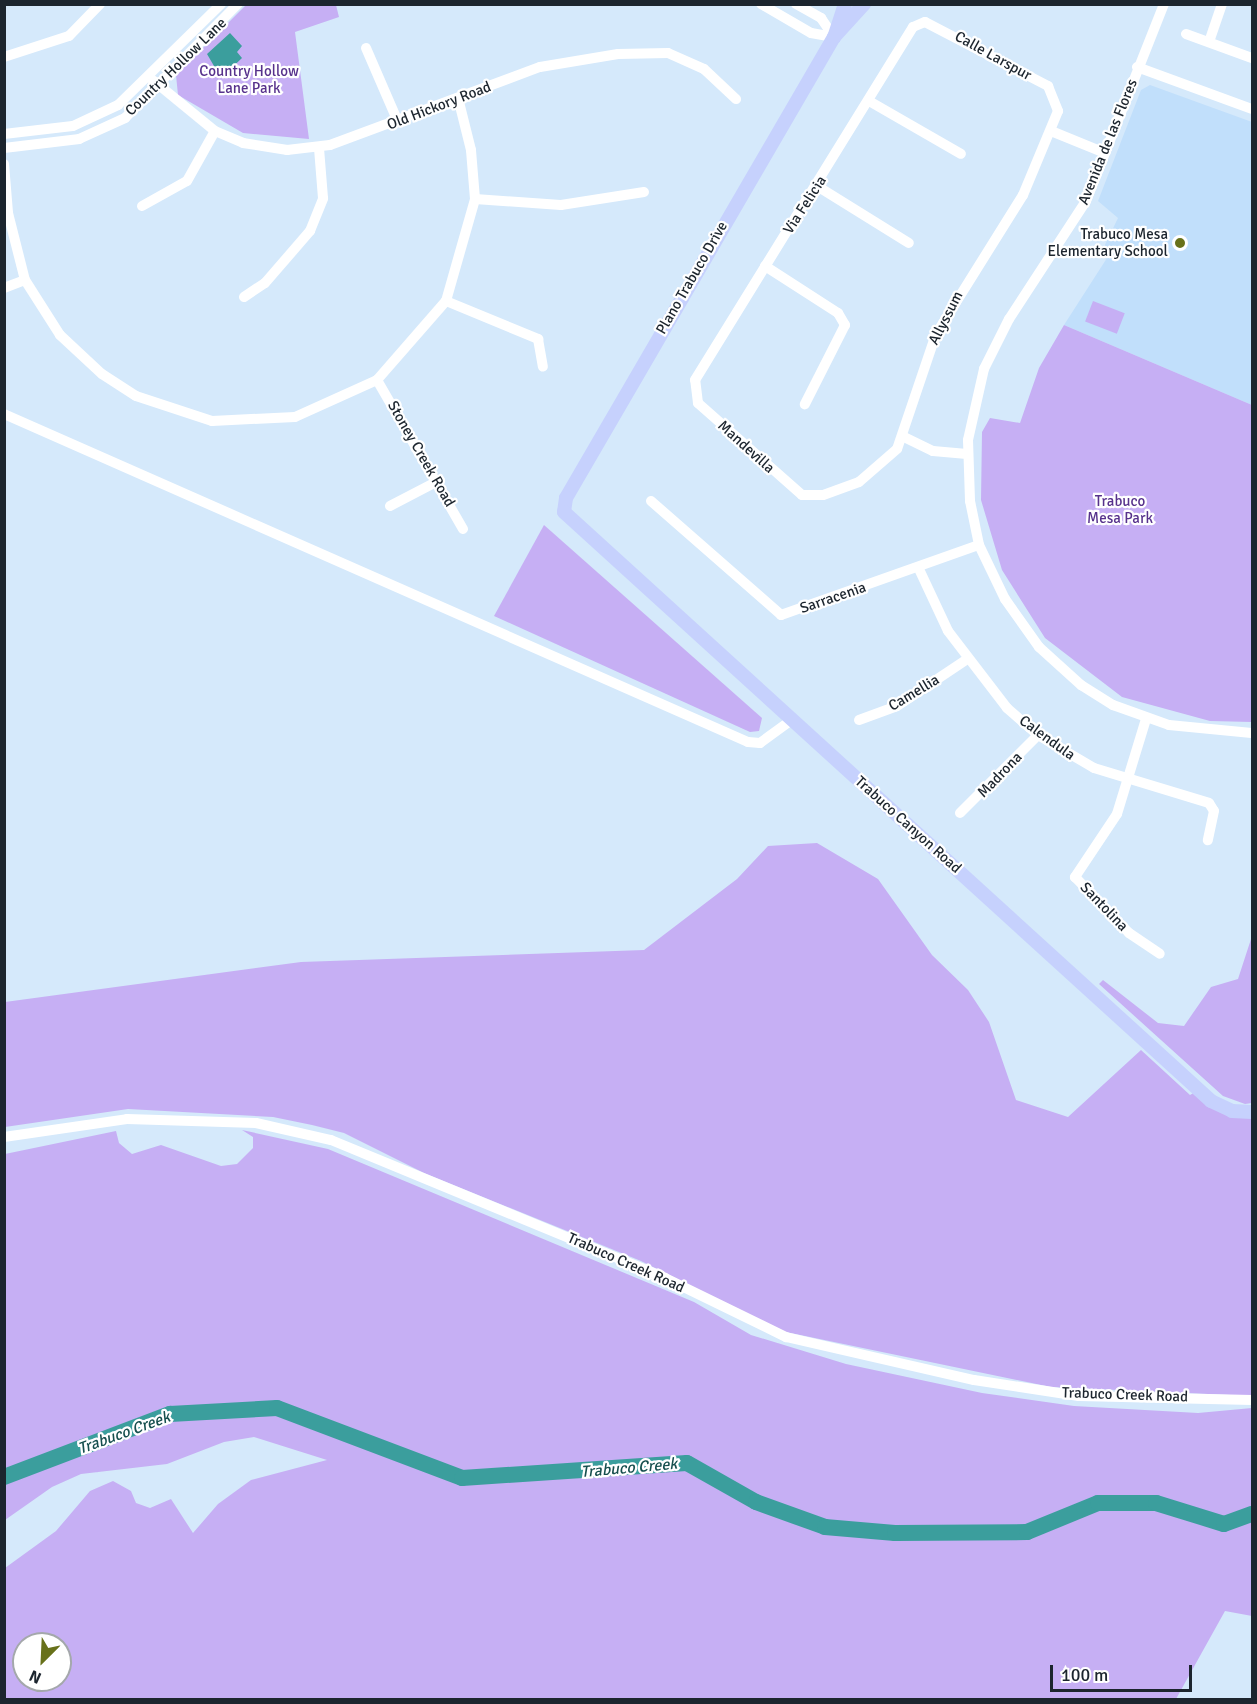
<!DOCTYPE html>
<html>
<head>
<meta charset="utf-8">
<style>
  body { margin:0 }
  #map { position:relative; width:1257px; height:1704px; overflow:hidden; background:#d5e9fb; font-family:Signika,sans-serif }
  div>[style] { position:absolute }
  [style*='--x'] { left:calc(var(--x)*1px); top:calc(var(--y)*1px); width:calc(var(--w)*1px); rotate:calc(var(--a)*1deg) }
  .built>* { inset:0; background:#c1dffb }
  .green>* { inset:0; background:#c6aff4; transform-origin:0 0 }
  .water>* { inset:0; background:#3b9e9d }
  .river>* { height:16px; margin:-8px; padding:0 8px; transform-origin:8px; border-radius:8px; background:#3b9e9d }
  .minor>* { height:10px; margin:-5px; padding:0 5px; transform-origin:5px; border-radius:5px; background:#fff }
  .major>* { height:14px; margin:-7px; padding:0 7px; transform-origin:7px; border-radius:7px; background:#c6d1fd }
  .dots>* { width:16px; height:16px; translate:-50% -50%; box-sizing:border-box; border:3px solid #fff; border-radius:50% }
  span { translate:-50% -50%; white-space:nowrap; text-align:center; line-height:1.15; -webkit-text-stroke:4.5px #fff; paint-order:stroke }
  .street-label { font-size:15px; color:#1c252e }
  .park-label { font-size:15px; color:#57328c }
  .poi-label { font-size:15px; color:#1c252e }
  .right { translate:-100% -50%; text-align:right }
  .water-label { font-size:16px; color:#164f4e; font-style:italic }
  .frame { position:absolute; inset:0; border:6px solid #1c252e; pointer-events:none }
  .north { position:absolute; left:12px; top:1632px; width:60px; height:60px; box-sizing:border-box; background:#fff; border:2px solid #a4a8ab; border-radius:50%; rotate:204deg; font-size:16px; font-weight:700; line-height:24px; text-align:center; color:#1c252e }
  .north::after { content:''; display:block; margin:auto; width:21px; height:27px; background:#68711a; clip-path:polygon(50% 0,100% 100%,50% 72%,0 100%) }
  .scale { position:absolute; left:1050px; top:1665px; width:142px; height:27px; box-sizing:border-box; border:3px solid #1c252e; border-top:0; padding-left:8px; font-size:18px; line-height:21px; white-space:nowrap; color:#1c252e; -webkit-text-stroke:4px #fff; paint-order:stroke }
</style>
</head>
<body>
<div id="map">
  <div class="built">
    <i style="clip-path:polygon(1150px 85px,1252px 122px,1252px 405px,1064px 325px,1107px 258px,1101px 253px,1118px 218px,1098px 201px,1141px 90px)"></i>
  </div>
  <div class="green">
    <i style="clip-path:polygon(246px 5px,336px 5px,339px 17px,295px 32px,309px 139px,243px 133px,178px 95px,176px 75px)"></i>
    <i style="left:1093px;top:301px;width:34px;height:22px;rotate:21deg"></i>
    <i style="clip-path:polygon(1064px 325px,1252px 405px,1252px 722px,1210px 721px,1122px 697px,1045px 638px,1002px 570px,981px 500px,982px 432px,990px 418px,1020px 423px,1039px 368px)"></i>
    <i style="clip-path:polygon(544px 525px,762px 718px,759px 731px,750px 732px,494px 616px)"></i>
    <i style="clip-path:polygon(817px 843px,878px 879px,932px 955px,968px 990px,989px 1022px,1016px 1100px,1068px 1117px,1141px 1050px,1190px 1095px,1195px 1092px,1252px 1118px,1252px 1396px,1051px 1387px,781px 1331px,641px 1261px,424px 1173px,344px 1133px,312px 1125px,273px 1117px,128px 1109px,5px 1127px,5px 1002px,301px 962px,644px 950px,737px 879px,768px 846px)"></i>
    <i style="clip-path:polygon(1252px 936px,1252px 1103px,1245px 1104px,1223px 1096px,1099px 984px,1103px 980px,1158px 1023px,1184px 1026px,1211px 987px,1238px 979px)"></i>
    <i style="clip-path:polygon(evenodd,242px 1130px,328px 1149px,694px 1302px,751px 1335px,846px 1364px,982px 1393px,1074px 1406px,1198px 1413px,1252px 1408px,1252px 1616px,1225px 1611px,1176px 1699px,5px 1699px,5px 1568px,56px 1531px,90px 1491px,113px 1481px,131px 1491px,136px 1503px,150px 1508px,171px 1499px,193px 1533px,218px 1504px,251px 1480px,327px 1460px,254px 1437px,224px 1442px,167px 1464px,81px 1474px,52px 1487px,5px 1520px,5px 1154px,116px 1131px,119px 1143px,132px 1154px,161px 1145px,221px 1166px,237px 1164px,253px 1148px,253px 1137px,242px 1130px,24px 1644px,60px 1644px,60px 1680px,24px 1680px,24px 1644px)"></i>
  </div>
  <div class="water">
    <i style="clip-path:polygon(230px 33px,242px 46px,237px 52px,242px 58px,221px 78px,207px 54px)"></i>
  </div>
  <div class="river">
    <i style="--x:4;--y:1477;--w:178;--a:-20.8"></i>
    <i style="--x:170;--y:1414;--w:107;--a:-3.2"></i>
    <i style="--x:277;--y:1408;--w:198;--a:20.7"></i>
    <i style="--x:462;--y:1478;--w:225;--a:-3.8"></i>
    <i style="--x:687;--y:1463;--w:79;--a:29.5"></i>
    <i style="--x:756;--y:1502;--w:73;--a:19.9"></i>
    <i style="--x:825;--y:1527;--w:70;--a:4.9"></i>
    <i style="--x:895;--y:1533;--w:132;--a:-0.4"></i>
    <i style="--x:1027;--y:1532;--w:77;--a:-22.2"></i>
    <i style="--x:1098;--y:1503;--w:58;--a:0"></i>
    <i style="--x:1156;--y:1503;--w:71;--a:17.2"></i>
    <i style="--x:1224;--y:1524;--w:30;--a:-20"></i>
  </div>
  <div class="minor">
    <i style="--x:761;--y:4;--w:58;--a:30.1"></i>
    <i style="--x:811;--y:33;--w:23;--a:10"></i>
    <i style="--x:796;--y:4;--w:29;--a:29"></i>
    <i style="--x:821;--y:18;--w:23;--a:56"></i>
    <i style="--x:1164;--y:4;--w:212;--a:111.6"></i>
    <i style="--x:1086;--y:201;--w:141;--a:123.1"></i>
    <i style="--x:1009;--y:319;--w:56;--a:116.6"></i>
    <i style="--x:984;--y:369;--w:73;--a:102.7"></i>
    <i style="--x:968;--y:440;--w:61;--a:88.1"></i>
    <i style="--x:970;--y:501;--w:45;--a:78.4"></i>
    <i style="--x:979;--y:545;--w:60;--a:64.3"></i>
    <i style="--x:1005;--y:599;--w:59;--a:54.7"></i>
    <i style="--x:1039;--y:647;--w:57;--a:42.1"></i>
    <i style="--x:1081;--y:685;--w:38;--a:32"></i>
    <i style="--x:1113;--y:705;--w:59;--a:19.7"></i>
    <i style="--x:1169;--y:725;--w:83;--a:5.5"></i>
    <i style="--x:925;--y:22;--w:139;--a:27.5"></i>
    <i style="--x:1048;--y:86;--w:27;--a:68"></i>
    <i style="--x:1058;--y:111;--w:91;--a:112.6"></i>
    <i style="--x:1023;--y:195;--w:164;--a:122"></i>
    <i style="--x:936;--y:334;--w:121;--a:108.7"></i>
    <i style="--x:897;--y:449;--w:50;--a:139"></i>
    <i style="--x:859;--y:482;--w:38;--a:160"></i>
    <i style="--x:823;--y:495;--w:21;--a:180"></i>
    <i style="--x:802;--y:495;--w:139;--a:-138.5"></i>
    <i style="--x:698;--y:403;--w:23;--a:-97"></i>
    <i style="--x:695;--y:380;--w:415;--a:-58.3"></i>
    <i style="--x:913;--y:27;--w:13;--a:-23"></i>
    <i style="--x:1186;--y:34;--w:70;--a:20"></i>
    <i style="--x:1209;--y:42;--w:40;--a:-71.1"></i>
    <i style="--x:366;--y:48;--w:81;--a:66.6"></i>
    <i style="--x:4;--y:57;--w:68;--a:-17.9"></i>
    <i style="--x:69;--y:36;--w:45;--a:-45.9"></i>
    <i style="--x:1137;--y:67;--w:122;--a:20.1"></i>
    <i style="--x:149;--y:77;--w:85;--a:39.3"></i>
    <i style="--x:215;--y:131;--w:30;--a:23"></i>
    <i style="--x:243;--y:143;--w:45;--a:9"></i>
    <i style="--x:287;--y:150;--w:43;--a:-6.6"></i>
    <i style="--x:330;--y:145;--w:224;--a:-20.4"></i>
    <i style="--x:540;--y:67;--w:79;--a:-9.5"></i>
    <i style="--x:618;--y:54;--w:50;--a:-1.1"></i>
    <i style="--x:668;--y:53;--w:39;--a:24"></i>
    <i style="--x:704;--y:69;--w:44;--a:43.2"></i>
    <i style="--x:869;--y:101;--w:106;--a:29.9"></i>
    <i style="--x:1051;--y:131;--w:58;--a:22.2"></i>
    <i style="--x:4;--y:134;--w:69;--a:-6.6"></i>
    <i style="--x:73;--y:126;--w:50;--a:-25"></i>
    <i style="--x:118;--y:105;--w:144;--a:-44.4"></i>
    <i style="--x:4;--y:148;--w:76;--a:-6.8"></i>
    <i style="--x:79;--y:139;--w:51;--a:-24.5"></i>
    <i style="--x:125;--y:118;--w:161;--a:-45.3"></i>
    <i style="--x:4;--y:164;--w:49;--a:85.3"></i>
    <i style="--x:8;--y:213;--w:69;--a:75.8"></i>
    <i style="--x:25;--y:280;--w:65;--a:57.5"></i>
    <i style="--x:60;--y:335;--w:57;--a:42.9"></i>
    <i style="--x:102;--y:374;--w:40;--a:32.9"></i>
    <i style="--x:136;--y:396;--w:80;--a:18.2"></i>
    <i style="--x:212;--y:421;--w:83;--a:-2.8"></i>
    <i style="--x:295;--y:417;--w:90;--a:-24.3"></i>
    <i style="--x:377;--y:380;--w:105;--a:-48.9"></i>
    <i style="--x:446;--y:301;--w:106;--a:-74.1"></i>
    <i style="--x:475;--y:199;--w:49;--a:-94.7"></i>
    <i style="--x:471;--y:150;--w:54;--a:-104"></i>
    <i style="--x:817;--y:186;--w:108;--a:31.8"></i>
    <i style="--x:475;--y:199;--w:86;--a:4"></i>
    <i style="--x:561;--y:205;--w:84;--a:-8.9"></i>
    <i style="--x:142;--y:206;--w:51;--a:-29.1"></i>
    <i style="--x:187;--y:181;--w:57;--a:-60.8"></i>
    <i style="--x:765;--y:266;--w:87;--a:32.8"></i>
    <i style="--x:838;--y:313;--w:14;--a:60"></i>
    <i style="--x:845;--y:325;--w:89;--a:116.9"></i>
    <i style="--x:4;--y:288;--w:22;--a:-21"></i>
    <i style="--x:244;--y:297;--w:25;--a:-34"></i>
    <i style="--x:265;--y:283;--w:69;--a:-49.1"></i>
    <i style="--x:310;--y:231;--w:35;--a:-68"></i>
    <i style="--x:323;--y:198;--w:50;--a:-94.6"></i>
    <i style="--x:446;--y:301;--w:100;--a:22.4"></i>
    <i style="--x:538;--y:339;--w:28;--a:80"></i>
    <i style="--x:377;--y:380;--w:172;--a:60"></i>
    <i style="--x:4;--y:414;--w:813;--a:23.79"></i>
    <i style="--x:748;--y:742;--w:12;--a:5"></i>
    <i style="--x:760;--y:743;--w:39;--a:-36"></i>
    <i style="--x:904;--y:437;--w:32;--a:26"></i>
    <i style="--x:933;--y:451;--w:34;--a:5"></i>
    <i style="--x:651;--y:501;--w:173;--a:41.2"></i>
    <i style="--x:781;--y:615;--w:210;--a:-19.5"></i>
    <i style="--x:390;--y:506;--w:56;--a:-27.5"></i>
    <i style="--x:919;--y:569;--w:68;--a:64.9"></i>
    <i style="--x:948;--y:631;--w:97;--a:52.5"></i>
    <i style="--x:1007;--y:708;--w:41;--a:41.1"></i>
    <i style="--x:1038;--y:735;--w:65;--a:30.5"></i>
    <i style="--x:1094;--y:768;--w:120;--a:16.9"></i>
    <i style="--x:1209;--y:803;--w:9;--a:58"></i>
    <i style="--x:1214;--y:811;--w:30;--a:102"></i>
    <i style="--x:1146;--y:719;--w:99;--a:107"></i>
    <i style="--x:1117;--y:814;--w:76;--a:123.7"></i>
    <i style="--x:1075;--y:877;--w:78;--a:46"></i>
    <i style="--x:1129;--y:933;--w:37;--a:34"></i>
    <i style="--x:859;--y:720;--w:40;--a:-20.2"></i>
    <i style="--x:897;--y:706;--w:83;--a:-33.7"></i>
    <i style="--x:960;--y:813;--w:110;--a:-45"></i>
    <i style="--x:4;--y:1137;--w:124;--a:-8.3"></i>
    <i style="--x:127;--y:1119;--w:129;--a:1.8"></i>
    <i style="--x:256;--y:1123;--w:77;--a:12.8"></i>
    <i style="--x:331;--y:1140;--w:361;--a:22.4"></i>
    <i style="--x:665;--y:1278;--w:135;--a:26"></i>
    <i style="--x:786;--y:1337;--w:193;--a:12.9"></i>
    <i style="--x:974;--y:1380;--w:106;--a:8.7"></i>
    <i style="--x:1079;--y:1396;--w:173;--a:1.3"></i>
  </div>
  <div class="major">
    <i style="--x:845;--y:4;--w:35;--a:108"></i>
    <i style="--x:834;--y:37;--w:533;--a:120.17"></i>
    <i style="--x:566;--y:498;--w:14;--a:98"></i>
    <i style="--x:564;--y:512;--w:875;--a:42.31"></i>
    <i style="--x:1211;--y:1101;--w:23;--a:25"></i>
    <i style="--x:1232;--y:1111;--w:20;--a:3"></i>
    <i style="--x:834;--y:37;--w:45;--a:-47.7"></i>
  </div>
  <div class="dots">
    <i style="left:1180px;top:243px;background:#68711a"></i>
  </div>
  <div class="street-label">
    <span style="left:993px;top:56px;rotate:29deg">Calle Larspur</span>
    <span style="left:176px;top:67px;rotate:-44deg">Country Hollow Lane</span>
    <span style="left:439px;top:106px;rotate:-21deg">Old Hickory Road</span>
    <span style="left:1108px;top:142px;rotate:-68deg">Avenida de las Flores</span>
    <span style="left:805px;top:205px;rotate:-57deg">Via Felicia</span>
    <span style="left:692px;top:278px;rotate:-60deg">Plano Trabuco Drive</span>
    <span style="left:946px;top:318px;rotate:-63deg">Allyssum</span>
    <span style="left:746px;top:447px;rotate:42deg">Mandevilla</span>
    <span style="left:421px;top:454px;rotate:60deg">Stoney Creek Road</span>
    <span style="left:833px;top:598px;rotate:-19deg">Sarracenia</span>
    <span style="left:914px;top:693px;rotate:-31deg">Camellia</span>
    <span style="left:1047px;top:738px;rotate:36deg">Calendula</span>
    <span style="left:1000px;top:775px;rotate:-46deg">Madrona</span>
    <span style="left:908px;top:825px;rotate:42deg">Trabuco Canyon Road</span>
    <span style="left:1104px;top:907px;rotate:46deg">Santolina</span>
    <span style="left:626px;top:1263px;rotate:24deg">Trabuco Creek Road</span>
    <span style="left:1125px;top:1395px;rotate:2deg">Trabuco Creek Road</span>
  </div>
  <div class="park-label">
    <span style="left:249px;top:80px">Country Hollow<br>Lane Park</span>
    <span style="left:1120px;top:510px">Trabuco<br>Mesa Park</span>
  </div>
  <div class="poi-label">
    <span class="right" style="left:1168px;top:243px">Trabuco Mesa<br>Elementary School</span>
  </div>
  <div class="water-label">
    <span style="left:124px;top:1433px;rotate:-20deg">Trabuco Creek</span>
    <span style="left:629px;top:1468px;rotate:-5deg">Trabuco Creek</span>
  </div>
  <div class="frame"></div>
  <div class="north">N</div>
  <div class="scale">100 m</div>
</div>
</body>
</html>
